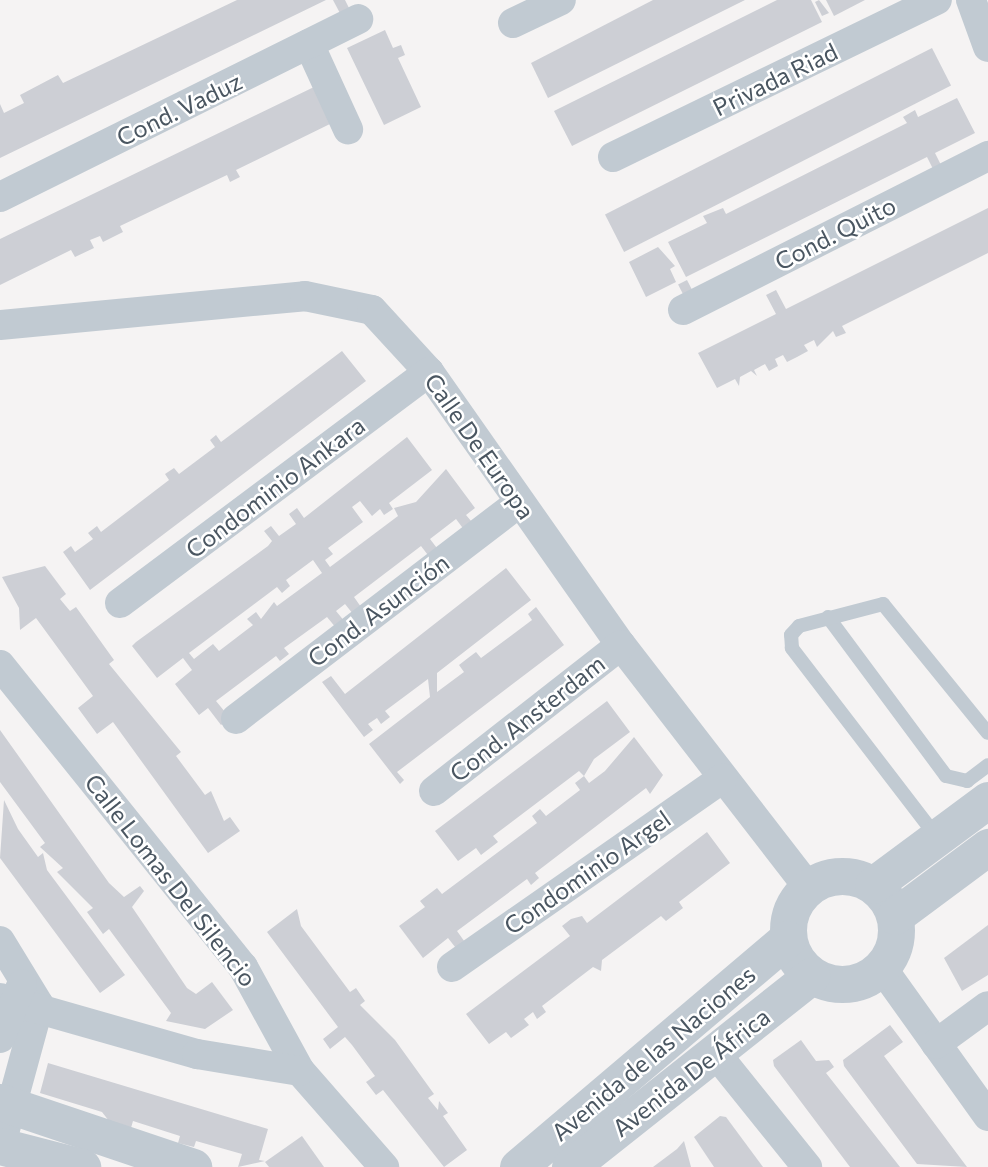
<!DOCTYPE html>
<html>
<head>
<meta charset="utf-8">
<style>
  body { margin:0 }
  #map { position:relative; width:988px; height:1167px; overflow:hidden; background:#f5f3f3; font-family:Commissioner,sans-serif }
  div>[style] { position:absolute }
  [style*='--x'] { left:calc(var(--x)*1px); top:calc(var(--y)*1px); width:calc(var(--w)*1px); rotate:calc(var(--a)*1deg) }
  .building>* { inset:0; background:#cdcfd5; transform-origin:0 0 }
  .service>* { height:14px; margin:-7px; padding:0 7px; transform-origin:7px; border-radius:7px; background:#c1cad2 }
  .minor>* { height:30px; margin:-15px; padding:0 15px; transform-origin:15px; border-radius:15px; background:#c1cad2 }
  .tertiary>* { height:37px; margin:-18.5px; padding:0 18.5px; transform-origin:18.5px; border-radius:18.5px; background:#c1cad2 }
  .tertiary>.ring { margin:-18.5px; padding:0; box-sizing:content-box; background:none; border:37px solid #c1cad2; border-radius:50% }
  span { translate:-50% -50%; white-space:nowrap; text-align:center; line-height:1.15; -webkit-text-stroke:5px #fff; paint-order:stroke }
  .street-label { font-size:24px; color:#4a5661 }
</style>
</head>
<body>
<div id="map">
  <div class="building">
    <i style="clip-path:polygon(237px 0,326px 0,0 158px,0 104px,4px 113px,24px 103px,20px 95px,58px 75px,63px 83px)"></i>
    <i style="clip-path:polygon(333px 0,345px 0,351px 12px,342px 17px)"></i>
    <i style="clip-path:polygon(653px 0,745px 0,548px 98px,531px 63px)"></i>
    <i style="clip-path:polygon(777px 0,811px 0,822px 22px,572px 146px,554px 111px)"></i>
    <i style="clip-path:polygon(819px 0,829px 13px,822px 16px,815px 2px)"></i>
    <i style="clip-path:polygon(826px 0,865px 0,834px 16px)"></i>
    <i style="clip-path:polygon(385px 30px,393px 48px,401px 45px,405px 55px,398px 58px,421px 107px,384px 125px,347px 48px)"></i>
    <i style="left:932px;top:48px;width:42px;height:367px;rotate:63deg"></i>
    <i style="clip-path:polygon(314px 87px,332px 123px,236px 170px,240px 177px,230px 182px,227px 175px,120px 226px,123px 232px,103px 242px,100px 236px,90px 240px,94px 248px,75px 257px,71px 250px,0 285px,0 239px)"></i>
    <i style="clip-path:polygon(957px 98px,975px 133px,935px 153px,944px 171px,936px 175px,927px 157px,686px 277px,668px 242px,707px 223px,703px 216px,723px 208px,726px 214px,907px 123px,903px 117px,915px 110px,918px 117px)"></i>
    <i style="clip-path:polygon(988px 208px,988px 253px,842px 326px,846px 333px,836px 337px,833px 331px,817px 347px,814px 340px,804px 345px,808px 351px,797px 357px,787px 362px,783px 355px,775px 359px,778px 366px,769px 371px,765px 364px,754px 370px,757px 376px,751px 371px,740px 377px,739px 386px,735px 379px,717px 388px,698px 353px,776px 314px,766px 295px,776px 290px,786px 309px)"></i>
    <i style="clip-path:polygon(658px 247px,675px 266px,670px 269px,676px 282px,646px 297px,629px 262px)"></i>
    <i style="left:687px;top:280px;width:20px;height:10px;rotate:63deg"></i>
    <i style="clip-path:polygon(342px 351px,366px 381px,90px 590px,63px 552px,71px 546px,75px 552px,93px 539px,88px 533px,97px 526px,101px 532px,169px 480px,165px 474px,174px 468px,179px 474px,215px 447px,210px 440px,216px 435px,221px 442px)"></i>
    <i style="clip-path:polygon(evenodd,407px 437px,432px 470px,389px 503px,393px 509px,384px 515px,380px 509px,372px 516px,360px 501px,352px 507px,363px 522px,328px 548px,333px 554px,325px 560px,330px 567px,398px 516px,394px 508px,416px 502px,446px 469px,475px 508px,466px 515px,477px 528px,468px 535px,456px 519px,430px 539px,443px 556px,434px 563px,421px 546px,354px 597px,361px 607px,353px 614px,345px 604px,336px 611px,350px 628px,341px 634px,327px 617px,284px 648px,289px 654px,280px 661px,276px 656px,216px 701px,230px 718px,221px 725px,208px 708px,199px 715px,175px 684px,192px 670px,183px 658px,157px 678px,132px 646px,136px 642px,268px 546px,272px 541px,264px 531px,271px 526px,279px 536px,296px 524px,289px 514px,297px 508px,304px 518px,407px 437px,313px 560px,322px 573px,277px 606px,274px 602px,261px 619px,256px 612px,247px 619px,253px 625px,219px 651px,213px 644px,194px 659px,189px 653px,277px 587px,282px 593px,290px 586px,286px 580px,313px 560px)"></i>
    <i style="clip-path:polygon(45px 566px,66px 594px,60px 599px,70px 611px,76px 607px,114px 660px,109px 664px,181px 752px,176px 756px,205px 795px,211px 791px,224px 821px,230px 817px,240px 831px,208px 853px,113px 722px,97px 734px,78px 708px,93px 696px,36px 618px,20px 630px,19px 608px,2px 577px)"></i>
    <i style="clip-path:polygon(506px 568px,531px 600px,437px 673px,437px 692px,464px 672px,459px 665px,468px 658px,476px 652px,481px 658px,532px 620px,528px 614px,536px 607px,564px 645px,397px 772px,404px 780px,400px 784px,369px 744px,430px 697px,428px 679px,385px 711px,390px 717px,381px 724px,377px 718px,368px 724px,373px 730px,364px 737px,322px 682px,331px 676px,345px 694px)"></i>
    <i style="clip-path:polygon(607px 701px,630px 732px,594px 759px,584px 776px,579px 771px,493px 836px,498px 842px,481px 855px,476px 848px,458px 861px,435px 831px)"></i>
    <i style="clip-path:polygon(0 730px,109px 883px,124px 897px,140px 886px,144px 891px,132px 907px,187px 988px,196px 994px,212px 982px,233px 1010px,205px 1029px,166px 1021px,171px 1013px,109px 929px,103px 934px,87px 912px,93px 908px,57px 872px,63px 868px,40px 847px,45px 843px,0 782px)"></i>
    <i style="clip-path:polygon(634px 737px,663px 775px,650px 794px,646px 788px,535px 873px,539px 878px,531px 885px,527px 879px,457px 931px,467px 945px,459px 952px,448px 938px,423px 958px,399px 926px,425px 907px,420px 901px,437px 888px,442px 894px,537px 823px,532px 816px,540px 809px,546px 816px,580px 790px,575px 783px,584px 776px,589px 783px,605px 771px)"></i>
    <i style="clip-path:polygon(4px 800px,18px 829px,38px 857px,43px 853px,47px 870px,125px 975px,100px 993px,0 858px)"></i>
    <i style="clip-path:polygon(707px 832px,730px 863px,679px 902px,683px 908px,666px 921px,661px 916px,602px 960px,601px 971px,593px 967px,542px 1006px,546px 1012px,537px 1019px,533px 1012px,524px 1019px,529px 1025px,511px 1038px,506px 1032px,489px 1044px,466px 1014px,570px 936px,562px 926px,571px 919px,582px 916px,587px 923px)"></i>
    <i style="clip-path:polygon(297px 909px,301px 926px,350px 992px,356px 988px,365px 1001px,360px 1005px,395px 1040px,434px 1094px,428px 1098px,438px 1110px,439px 1101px,448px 1113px,443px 1116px,467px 1150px,444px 1167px,383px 1090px,376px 1095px,366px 1082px,375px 1076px,352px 1045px,345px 1037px,330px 1049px,323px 1039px,338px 1027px,267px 932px)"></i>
    <i style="clip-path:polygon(988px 925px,988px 975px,962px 991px,944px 958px)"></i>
    <i style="clip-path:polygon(890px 1025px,903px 1042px,884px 1056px,967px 1167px,917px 1164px,844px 1066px,843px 1060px)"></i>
    <i style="clip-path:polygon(801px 1040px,816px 1061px,829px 1060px,834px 1067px,826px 1073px,900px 1167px,850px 1167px,774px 1066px,773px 1060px)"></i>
    <i style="clip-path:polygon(48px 1063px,268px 1129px,259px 1160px,265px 1161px,238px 1167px,242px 1154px,196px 1141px,194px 1147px,178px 1143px,180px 1136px,133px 1121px,131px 1128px,109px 1121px,102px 1112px,40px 1093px)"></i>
    <i style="clip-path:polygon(720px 1116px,726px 1117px,763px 1167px,714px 1167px,694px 1137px)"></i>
    <i style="clip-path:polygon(302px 1136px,324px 1167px,269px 1167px,265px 1162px)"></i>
    <i style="clip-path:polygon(684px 1141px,691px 1167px,653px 1167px,677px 1149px)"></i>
  </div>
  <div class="service">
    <i style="--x:828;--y:617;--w:198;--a:53.4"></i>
    <i style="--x:946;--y:776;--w:22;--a:13"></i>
    <i style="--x:967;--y:781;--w:26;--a:-37"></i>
    <i style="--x:936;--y:836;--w:237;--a:-127.5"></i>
    <i style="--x:792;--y:648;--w:13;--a:-94"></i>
    <i style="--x:791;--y:635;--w:12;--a:-48"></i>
    <i style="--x:799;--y:626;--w:87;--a:-14.7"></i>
    <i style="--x:883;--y:604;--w:166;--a:50.9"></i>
  </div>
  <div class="minor">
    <i style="--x:971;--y:0;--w:50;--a:70.1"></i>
    <i style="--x:513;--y:23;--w:53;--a:-25.6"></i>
    <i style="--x:309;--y:44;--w:94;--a:65.4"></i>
    <i style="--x:613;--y:157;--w:360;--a:-25.9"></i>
    <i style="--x:0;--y:197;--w:400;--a:-26.4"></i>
    <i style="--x:683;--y:310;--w:342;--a:-26.8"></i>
    <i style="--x:0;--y:325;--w:306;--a:-5.4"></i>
    <i style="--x:305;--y:296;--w:68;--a:11.8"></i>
    <i style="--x:372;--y:310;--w:84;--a:47.4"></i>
    <i style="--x:429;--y:372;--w:334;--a:54.9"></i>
    <i style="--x:621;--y:645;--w:306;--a:52.3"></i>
    <i style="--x:120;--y:603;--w:386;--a:-36.8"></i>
    <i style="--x:0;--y:665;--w:388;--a:51.2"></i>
    <i style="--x:243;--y:967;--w:119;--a:61.3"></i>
    <i style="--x:300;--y:1071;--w:128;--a:48.8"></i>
    <i style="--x:236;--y:719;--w:357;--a:-37.4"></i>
    <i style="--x:434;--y:791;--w:237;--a:-38"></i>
    <i style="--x:0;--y:941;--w:75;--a:58.6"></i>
    <i style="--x:39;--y:1005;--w:148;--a:105.3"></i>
    <i style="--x:452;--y:967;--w:330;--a:-34.9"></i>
    <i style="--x:882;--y:968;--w:182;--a:54.4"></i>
    <i style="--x:0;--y:998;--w:205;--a:15.9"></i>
    <i style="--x:197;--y:1054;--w:104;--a:9.4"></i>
    <i style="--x:0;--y:1038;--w:58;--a:-67.8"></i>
    <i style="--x:936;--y:1044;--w:64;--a:-36.2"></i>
    <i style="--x:717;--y:1055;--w:144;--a:51.2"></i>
  </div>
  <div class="tertiary">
    <i class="ring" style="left:788px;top:876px;width:71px;height:71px"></i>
    <i style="--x:873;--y:885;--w:143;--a:-36.5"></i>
    <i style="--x:895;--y:916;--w:116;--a:-36.6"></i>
    <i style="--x:0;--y:1102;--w:204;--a:18.6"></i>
    <i style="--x:0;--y:1146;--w:85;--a:14.4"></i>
    <i style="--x:518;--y:1167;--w:353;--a:-40.3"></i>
    <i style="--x:570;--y:1167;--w:308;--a:-38.4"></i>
  </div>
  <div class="street-label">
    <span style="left:775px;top:79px;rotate:-26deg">Privada Riad</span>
    <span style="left:179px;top:109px;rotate:-26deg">Cond. Vaduz</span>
    <span style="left:835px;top:233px;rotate:-27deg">Cond. Quito</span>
    <span style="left:480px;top:446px;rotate:55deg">Calle De Europa</span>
    <span style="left:275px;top:487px;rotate:-37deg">Condominio Ankara</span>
    <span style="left:378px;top:610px;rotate:-37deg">Cond. Asunción</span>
    <span style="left:527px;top:718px;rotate:-38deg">Cond. Ansterdam</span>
    <span style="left:587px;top:872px;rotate:-35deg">Condominio Argel</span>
    <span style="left:171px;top:880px;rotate:52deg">Calle Lomas Del Silencio</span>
    <span style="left:653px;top:1053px;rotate:-40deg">Avenida de las Naciones</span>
    <span style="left:691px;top:1072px;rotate:-38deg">Avenida De África</span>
  </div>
</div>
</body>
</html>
